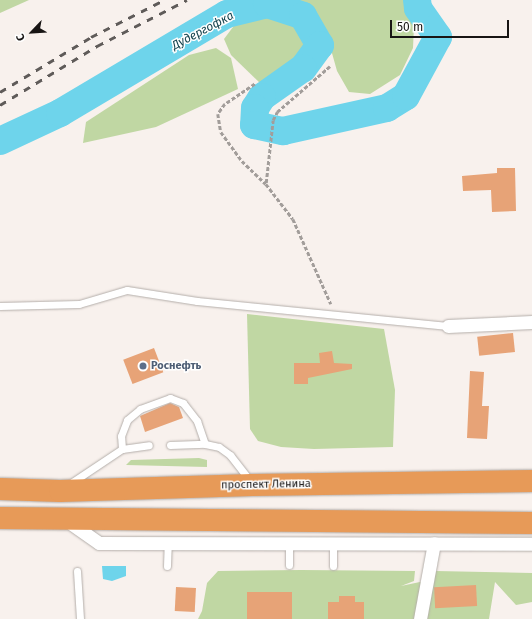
<!DOCTYPE html>
<html>
<head>
<meta charset="utf-8">
<style>
  body { margin:0 }
  #map { position:relative; width:532px; height:619px; overflow:hidden; background:#f8f1ed; font-family:"Fira Sans",sans-serif }
  div>[style] { position:absolute }
  [style*='--x'] { left:calc(var(--x)*1px); top:calc(var(--y)*1px); width:calc(var(--w)*1px); rotate:calc(var(--a)*1deg) }
  .green>* { inset:0; background:#c0d7a3 }
  .water>* { inset:0; background:#6ed4eb }
  .river>* { height:28px; margin:-14px; padding:0 14px; transform-origin:14px; border-radius:14px; background:#6ed4eb }
  .building>* { inset:0; background:#e7a377; transform-origin:0 0 }
  .path>* { height:2.5px; margin-top:-1.25px; transform-origin:0; background:repeating-linear-gradient(90deg,#a29d9a 0 4px,transparent 0 6px) }
  .roads { filter:drop-shadow(0 0 1px #b4aeaa) drop-shadow(0 0 1px #b4aeaa) }
  .service>* { height:7px; margin:-3.5px; padding:0 3.5px; transform-origin:3.5px; border-radius:3.5px; background:#fff }
  .minor>* { height:13px; margin:-6.5px; padding:0 6.5px; transform-origin:6.5px; border-radius:6.5px; background:#fff }
  .trunk>* { height:22px; margin:-11px; padding:0 11px; transform-origin:11px; border-radius:11px; background:#e79a58 }
  .rail>* { height:3px; margin-top:-1.5px; transform-origin:0; background:repeating-linear-gradient(90deg,#5f5b59 0 7px,transparent 0 14px) }
  .dots>* { width:11px; height:11px; translate:-50% -50%; box-sizing:border-box; border:2px solid #fff; border-radius:50% }
  span { translate:-50% -50%; white-space:nowrap; text-align:center; line-height:1.15; -webkit-text-stroke:3px #fff; paint-order:stroke }
  .service-label { font-size:11px; color:#4e5e75; font-weight:700 }
  .left { translate:0 -50%; text-align:left }
  .street-label { font-size:11px; color:#181514 }
  .water-label { font-size:12px; color:#16454f; font-style:italic }
  .north { position:absolute; left:12px; top:12px; width:40px; height:40px; -webkit-text-stroke:3px #fff; paint-order:stroke; rotate:245deg; font-size:11px; font-weight:700; line-height:16px; text-align:center; color:#181514 }
  .north::after { content:''; display:block; margin:auto; width:14px; height:18px; background:#181514; clip-path:polygon(50% 0,100% 100%,50% 72%,0 100%) }
  .scale { position:absolute; left:390px; top:20px; width:119px; height:18px; box-sizing:border-box; border:2px solid #181514; border-top:0; padding-left:5px; font-size:12px; line-height:14px; white-space:nowrap; color:#181514; -webkit-text-stroke:3px #fff; paint-order:stroke }
</style>
</head>
<body>
<div id="map">
  <div class="green">
    <i style="clip-path:polygon(0 0,29px 0,0 13px)"></i>
    <i style="clip-path:polygon(281px 0,411px 0,414px 26px,413px 48px,400px 75px,370px 94px,349px 92px,337px 71px,330px 46px,318px 20px,302px 9px)"></i>
    <i style="clip-path:polygon(256px 13px,281px 16px,301px 27px,308px 42px,300px 59px,263px 86px,231px 55px,224px 39px,239px 19px)"></i>
    <i style="clip-path:polygon(216px 48px,231px 58px,238px 89px,156px 127px,83px 143px,86px 122px,189px 55px)"></i>
    <i style="clip-path:polygon(247px 314px,384px 329px,395px 390px,393px 447px,314px 449px,281px 447px,258px 441px,250px 429px)"></i>
    <i style="clip-path:polygon(199px 458px,207px 460px,207px 467px,126px 465px,131px 460px)"></i>
    <i style="clip-path:polygon(301px 570px,415px 571px,414px 581px,401px 586px,434px 579px,436px 571px,532px 573px,532px 602px,516px 605px,495px 582px,489px 619px,198px 619px,202px 611px,207px 583px,218px 571px)"></i>
  </div>
  <div class="water">
    <i style="clip-path:polygon(102px 566px,126px 566px,126px 576px,112px 581px,103px 579px)"></i>
  </div>
  <div class="river">
    <i style="--x:0;--y:141;--w:66;--a:-25"></i>
    <i style="--x:60;--y:113;--w:194;--a:-30.7"></i>
    <i style="--x:227;--y:14;--w:41;--a:-14"></i>
    <i style="--x:267;--y:4;--w:38;--a:18"></i>
    <i style="--x:303;--y:16;--w:34;--a:60"></i>
    <i style="--x:320;--y:45;--w:29;--a:126"></i>
    <i style="--x:303;--y:68;--w:50;--a:144.7"></i>
    <i style="--x:262;--y:97;--w:13;--a:122"></i>
    <i style="--x:255;--y:108;--w:17;--a:93"></i>
    <i style="--x:254;--y:125;--w:30;--a:12"></i>
    <i style="--x:283;--y:131;--w:107;--a:-12.5"></i>
    <i style="--x:387;--y:108;--w:22;--a:-32"></i>
    <i style="--x:406;--y:96;--w:67;--a:-61.5"></i>
    <i style="--x:438;--y:37;--w:35;--a:-125"></i>
    <i style="--x:418;--y:8;--w:8;--a:-97"></i>
  </div>
  <div class="building">
    <i style="clip-path:polygon(497px 168px,515px 168px,516px 211px,492px 212px,491px 190px,463px 191px,462px 176px,497px 173px)"></i>
    <i style="left:513px;top:333px;width:19px;height:36px;rotate:84deg"></i>
    <i style="left:154px;top:348px;width:26px;height:33px;rotate:69deg"></i>
    <i style="clip-path:polygon(332px 351px,334px 363px,352px 364px,352px 369px,308px 378px,308px 384px,294px 384px,294px 363px,320px 363px,319px 353px)"></i>
    <i style="clip-path:polygon(470px 371px,484px 372px,482px 406px,489px 406px,487px 439px,467px 438px)"></i>
    <i style="clip-path:polygon(170px 403px,179px 407px,183px 418px,145px 432px,140px 416px)"></i>
    <i style="left:476px;top:585px;width:21px;height:42px;rotate:87deg"></i>
    <i style="left:176px;top:587px;width:20px;height:24px;rotate:3deg"></i>
    <i style="left:247px;top:592px;width:45px;height:27px"></i>
    <i style="clip-path:polygon(339px 596px,355px 596px,355px 602px,364px 602px,364px 619px,328px 619px,328px 602px,339px 602px)"></i>
  </div>
  <div class="path">
    <i style="--x:255;--y:84;--w:36;--a:146"></i>
    <i style="--x:225;--y:104;--w:12;--a:125"></i>
    <i style="--x:218;--y:114;--w:18;--a:81"></i>
    <i style="--x:221;--y:132;--w:36;--a:54"></i>
    <i style="--x:242;--y:161;--w:33;--a:44"></i>
    <i style="--x:266;--y:184;--w:44;--a:52.4"></i>
    <i style="--x:293;--y:219;--w:93;--a:65.9"></i>
    <i style="--x:266;--y:183;--w:63;--a:-83.7"></i>
    <i style="--x:273;--y:120;--w:9;--a:-63"></i>
    <i style="--x:277;--y:112;--w:70;--a:-41"></i>
  </div>
  <div class="roads">
    <div class="service">
      <i style="--x:0;--y:306;--w:79;--a:-1.5"></i>
      <i style="--x:79;--y:304;--w:50;--a:-16.3"></i>
      <i style="--x:127;--y:290;--w:71;--a:8.9"></i>
      <i style="--x:197;--y:301;--w:252;--a:5.7"></i>
      <i style="--x:170;--y:445;--w:35;--a:-2"></i>
      <i style="--x:205;--y:444;--w:14;--a:12"></i>
      <i style="--x:219;--y:447;--w:14;--a:36"></i>
      <i style="--x:230;--y:455;--w:33;--a:52"></i>
      <i style="--x:122;--y:449;--w:13;--a:-94"></i>
      <i style="--x:121;--y:436;--w:17;--a:-69"></i>
      <i style="--x:127;--y:420;--w:17;--a:-40"></i>
      <i style="--x:140;--y:409;--w:32;--a:-20"></i>
      <i style="--x:170;--y:398;--w:14;--a:21"></i>
      <i style="--x:183;--y:403;--w:23;--a:52"></i>
      <i style="--x:197;--y:421;--w:24;--a:71"></i>
      <i style="--x:68;--y:485;--w:65;--a:-33.7"></i>
      <i style="--x:122;--y:449;--w:27;--a:-8"></i>
      <i style="--x:289;--y:543;--w:22;--a:90"></i>
      <i style="--x:167;--y:566;--w:23;--a:-88"></i>
      <i style="--x:333;--y:566;--w:23;--a:-90"></i>
      <i style="--x:77;--y:571;--w:48;--a:86.4"></i>
    </div>
    <div class="minor">
      <i style="--x:448;--y:326;--w:84;--a:-2.7"></i>
      <i style="--x:66;--y:520;--w:40;--a:34.9"></i>
      <i style="--x:99;--y:543;--w:433;--a:0.1"></i>
      <i style="--x:420;--y:619;--w:77;--a:-79.6"></i>
    </div>
    <div class="trunk">
      <i style="--x:0;--y:489;--w:60;--a:1.9"></i>
      <i style="--x:60;--y:491;--w:192;--a:-1.8"></i>
      <i style="--x:252;--y:485;--w:280;--a:-0.8"></i>
      <i style="--x:0;--y:518;--w:532;--a:0.54"></i>
    </div>
  </div>
  <div class="rail">
    <i style="--x:0;--y:92;--w:106;--a:-31.1"></i>
    <i style="--x:91;--y:37;--w:82;--a:-26.9"></i>
    <i style="--x:0;--y:105;--w:114;--a:-31.3"></i>
    <i style="--x:97;--y:46;--w:101;--a:-27.1"></i>
  </div>
  <div class="dots">
    <i style="left:143px;top:366px;background:#5c6f8a"></i>
  </div>
  <div class="service-label">
    <span class="left" style="left:151px;top:366px">Роснефть</span>
  </div>
  <div class="street-label">
    <span style="left:266px;top:485px;rotate:-1deg">проспект Ленина</span>
  </div>
  <div class="water-label">
    <span style="left:203px;top:31px;rotate:-28deg">Дудергофка</span>
  </div>
  <div class="north">С</div>
  <div class="scale">50 m</div>
</div>
</body>
</html>
